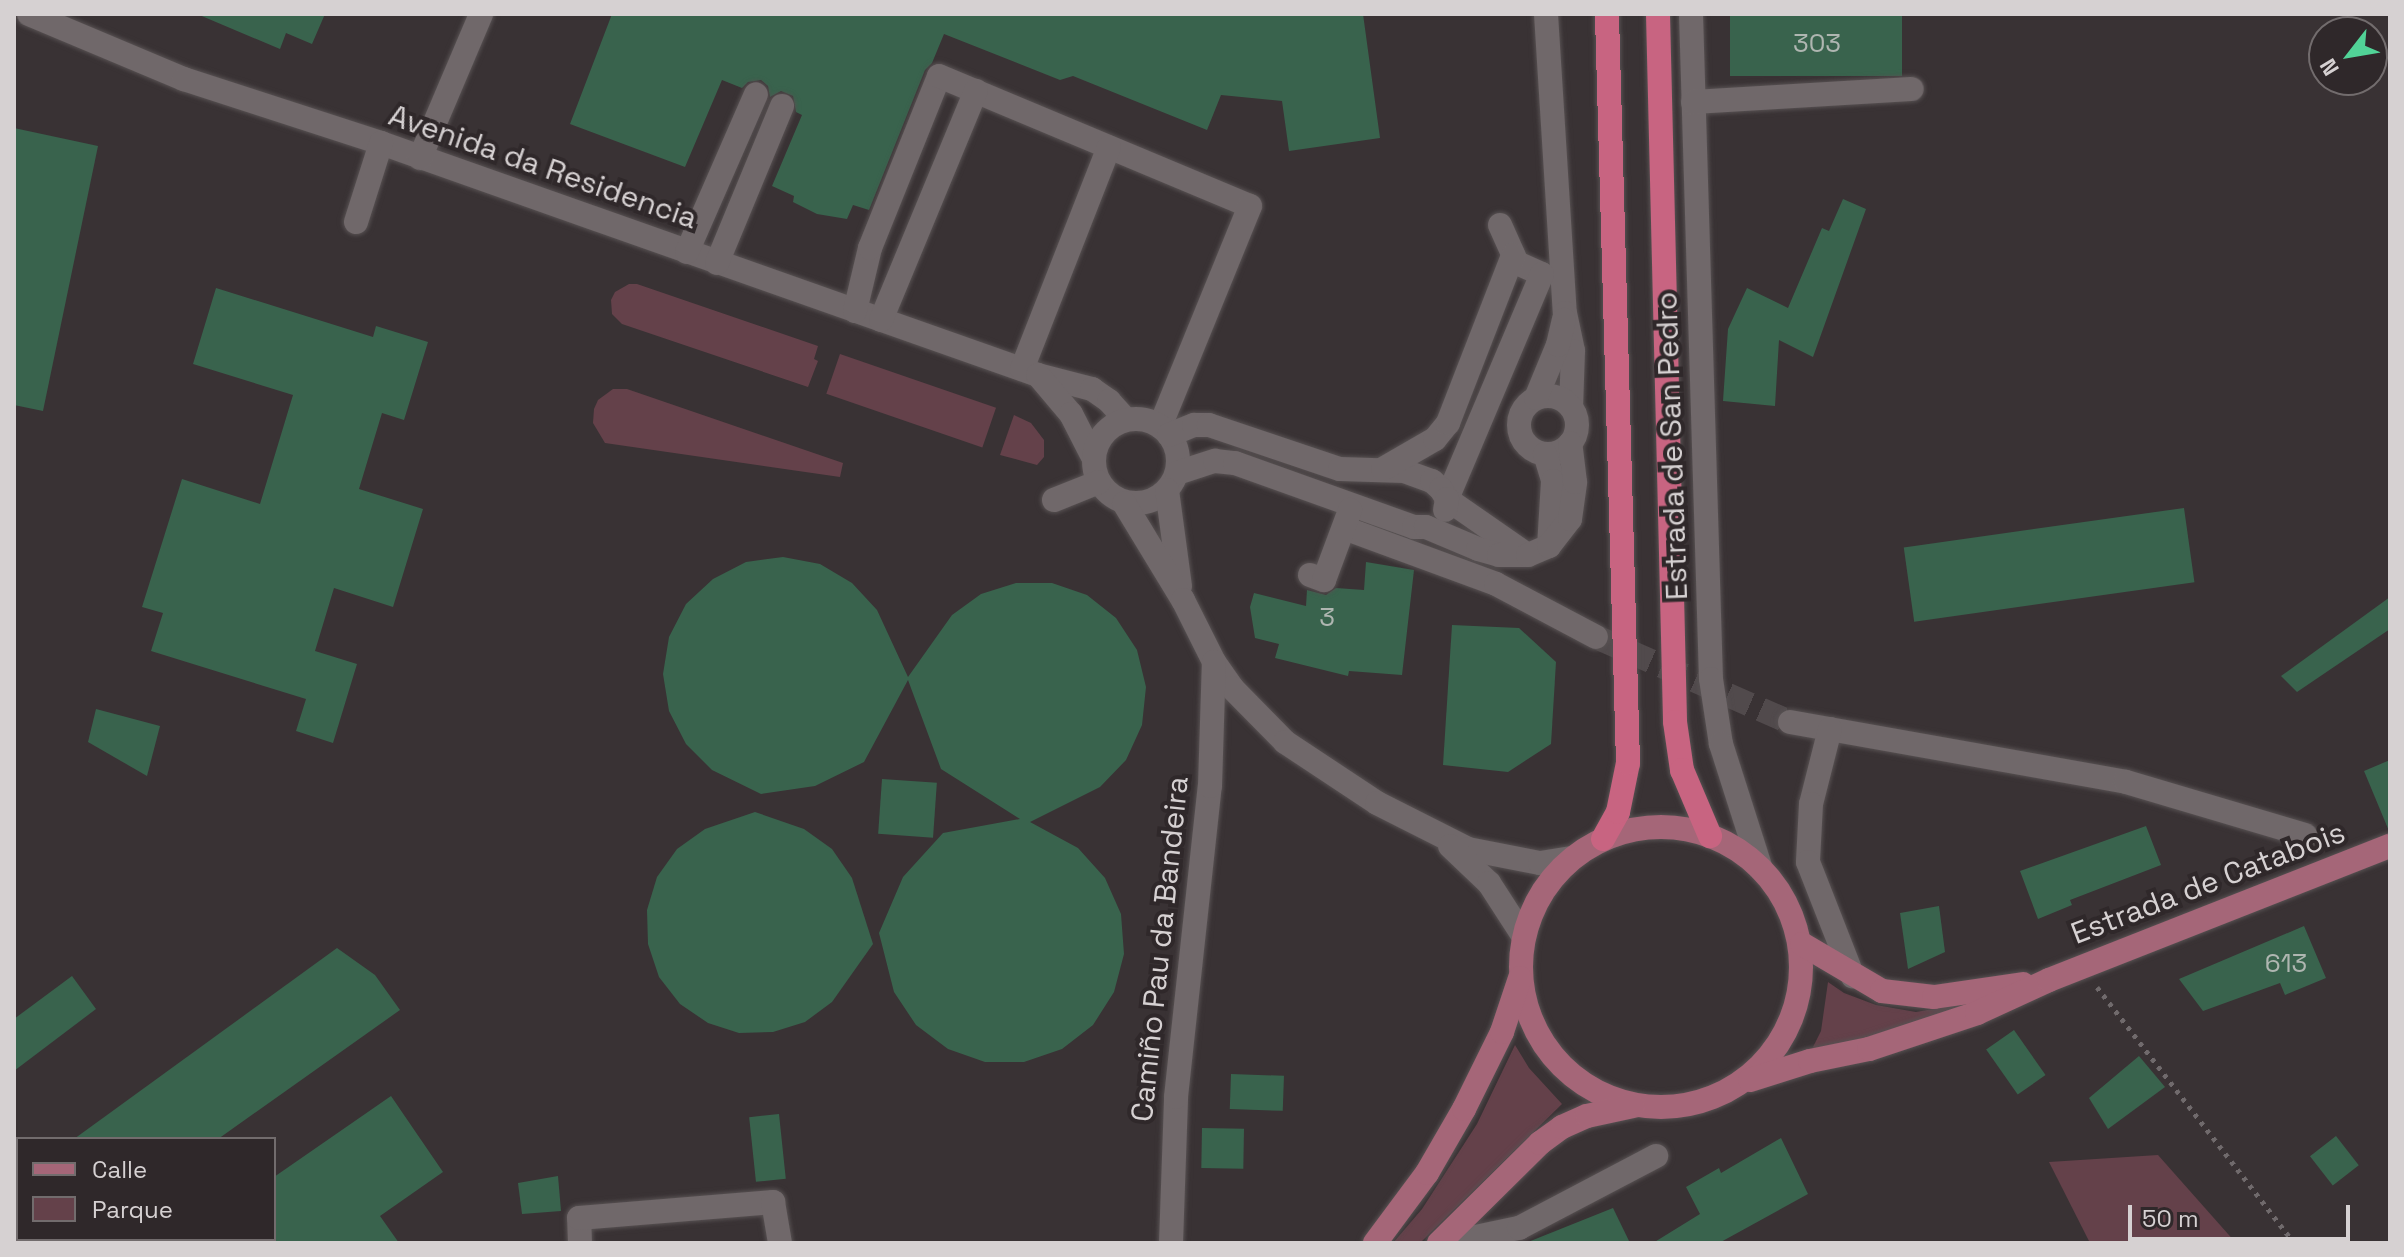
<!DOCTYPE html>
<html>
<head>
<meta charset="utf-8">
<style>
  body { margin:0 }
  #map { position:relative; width:2404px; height:1257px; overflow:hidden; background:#393234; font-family:"Space Grotesk",sans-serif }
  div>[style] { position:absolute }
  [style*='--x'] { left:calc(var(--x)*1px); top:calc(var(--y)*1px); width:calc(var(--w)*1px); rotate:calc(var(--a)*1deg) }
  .green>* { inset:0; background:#64414a; transform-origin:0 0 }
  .building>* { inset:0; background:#39634d; transform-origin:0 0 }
  .minor-tunnel>* { height:24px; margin-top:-12px; transform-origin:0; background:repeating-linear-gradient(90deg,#514a4c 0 24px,transparent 0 36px) }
  .path>* { height:5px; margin-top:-2.5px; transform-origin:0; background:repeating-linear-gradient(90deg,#706a6c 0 4px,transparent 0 10px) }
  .roads { filter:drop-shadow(0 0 2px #575152) drop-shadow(0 0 2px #575152) }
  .minor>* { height:24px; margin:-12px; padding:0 12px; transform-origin:12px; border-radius:12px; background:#70686a }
  .minor>.ring { margin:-12px; padding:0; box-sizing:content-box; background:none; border:24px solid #70686a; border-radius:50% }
  .major>* { height:24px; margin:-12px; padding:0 12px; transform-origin:12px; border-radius:12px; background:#a56678 }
  .major>.ring { margin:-12px; padding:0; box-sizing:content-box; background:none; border:24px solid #a56678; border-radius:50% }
  .highway>* { height:24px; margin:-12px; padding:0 12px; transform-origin:12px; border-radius:12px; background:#c86481 }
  span { translate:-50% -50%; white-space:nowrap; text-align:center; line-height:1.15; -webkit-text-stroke:8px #2f282a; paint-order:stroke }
  .number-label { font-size:26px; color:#afb6b1 }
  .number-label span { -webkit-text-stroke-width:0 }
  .street-label { font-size:30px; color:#d6d1d2 }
  .frame { position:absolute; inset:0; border:16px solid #d6d1d2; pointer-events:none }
  .legend { position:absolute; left:16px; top:1137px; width:260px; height:104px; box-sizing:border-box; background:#2f282a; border:2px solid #726c6d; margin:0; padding:10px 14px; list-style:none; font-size:24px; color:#d6d1d2 }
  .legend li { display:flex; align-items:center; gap:16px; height:40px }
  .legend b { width:40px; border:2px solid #726c6d }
  .north { position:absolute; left:2308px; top:16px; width:80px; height:80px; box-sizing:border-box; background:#2f282a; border:2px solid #726c6d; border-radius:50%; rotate:239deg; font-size:22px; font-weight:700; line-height:32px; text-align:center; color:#d6d1d2 }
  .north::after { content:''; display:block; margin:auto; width:28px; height:36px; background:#51d397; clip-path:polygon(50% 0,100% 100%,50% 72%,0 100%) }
  .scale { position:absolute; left:2128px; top:1205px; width:222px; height:36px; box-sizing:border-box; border:4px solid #d6d1d2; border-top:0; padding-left:10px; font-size:24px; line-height:28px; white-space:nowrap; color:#d6d1d2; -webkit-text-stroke:6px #2f282a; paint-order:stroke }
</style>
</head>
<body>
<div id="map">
  <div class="green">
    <i style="clip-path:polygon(629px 284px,637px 284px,818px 346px,814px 359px,818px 361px,808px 387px,622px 324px,612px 314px,611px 300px,615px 292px)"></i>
    <i style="left:840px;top:354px;width:165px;height:42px;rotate:19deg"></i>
    <i style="clip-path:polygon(613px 389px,627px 389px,843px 463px,840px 477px,605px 443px,593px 423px,594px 409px,598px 400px)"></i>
    <i style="clip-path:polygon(1014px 415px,1031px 423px,1044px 440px,1044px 457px,1037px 465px,1000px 455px)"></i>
    <i style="clip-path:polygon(1828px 982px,1844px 993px,1876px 1005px,1916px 1012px,1968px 1003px,1915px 1025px,1811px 1051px,1821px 1031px)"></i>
    <i style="clip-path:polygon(1515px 1045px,1529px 1068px,1562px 1104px,1420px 1243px,1393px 1243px,1422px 1209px,1477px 1124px)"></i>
    <i style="clip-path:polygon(2158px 1155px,2236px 1243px,2090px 1243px,2049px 1162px)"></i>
  </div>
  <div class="building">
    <i style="clip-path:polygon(197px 14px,325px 14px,312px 44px,286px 33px,280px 49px)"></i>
    <i style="clip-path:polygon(612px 14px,1363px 14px,1380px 138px,1289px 151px,1282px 101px,1221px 95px,1207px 130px,1073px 76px,1060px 80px,944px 34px,932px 63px,925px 70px,869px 210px,853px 205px,847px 219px,817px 214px,793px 202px,794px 196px,772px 186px,802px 115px,796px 112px,793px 96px,781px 91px,770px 97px,768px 86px,761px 80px,748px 82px,742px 88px,722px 80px,685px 167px,570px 124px)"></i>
    <i style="left:1730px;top:14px;width:172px;height:62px"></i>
    <i style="clip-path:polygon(14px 128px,98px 146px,43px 411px,14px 405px)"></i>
    <i style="clip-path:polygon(1843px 199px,1866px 209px,1813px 357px,1779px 340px,1775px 406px,1723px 401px,1728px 329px,1747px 288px,1788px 308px,1822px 228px,1829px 231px)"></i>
    <i style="clip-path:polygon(216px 288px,373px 337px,376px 326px,428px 342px,404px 420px,382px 413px,359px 489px,423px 509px,393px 607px,334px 588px,315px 651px,357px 664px,333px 743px,296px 731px,306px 699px,151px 651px,163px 613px,142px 607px,182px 479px,260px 504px,293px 395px,193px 364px)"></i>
    <i style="left:2184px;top:508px;width:75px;height:283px;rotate:82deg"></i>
    <i style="clip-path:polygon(783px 557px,820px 564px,852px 583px,877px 610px,908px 677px,952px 615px,981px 594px,1016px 583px,1052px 583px,1087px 595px,1116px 618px,1137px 650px,1146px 687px,1142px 725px,1126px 760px,1100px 787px,1030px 822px,1078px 848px,1105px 878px,1121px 914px,1124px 954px,1114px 992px,1093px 1025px,1062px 1049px,1024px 1062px,985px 1062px,948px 1049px,916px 1025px,894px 992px,879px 933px,903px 877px,943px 833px,1020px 819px,941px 769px,908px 680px,864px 762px,815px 786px,761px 794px,712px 770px,686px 744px,669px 711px,663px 674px,669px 637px,686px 604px,713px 579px,746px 562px)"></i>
    <i style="clip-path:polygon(1366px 562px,1414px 570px,1402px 675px,1349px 671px,1348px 676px,1275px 658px,1279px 644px,1255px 638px,1250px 607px,1254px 593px,1306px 606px,1307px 590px,1326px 595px,1336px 588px,1364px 590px)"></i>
    <i style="clip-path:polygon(2390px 597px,2390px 629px,2297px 692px,2281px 676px)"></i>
    <i style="clip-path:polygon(1452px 625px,1519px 628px,1556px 662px,1551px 744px,1508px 772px,1443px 765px)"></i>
    <i style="clip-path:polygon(96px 709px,160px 726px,147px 776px,88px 742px)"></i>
    <i style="clip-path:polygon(2390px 760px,2390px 831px,2389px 831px,2364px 771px)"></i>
    <i style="left:882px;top:779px;width:55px;height:55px;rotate:4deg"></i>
    <i style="clip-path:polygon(755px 812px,804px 829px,832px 849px,852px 878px,873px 944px,832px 1002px,805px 1022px,773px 1032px,739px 1033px,708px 1023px,680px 1004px,659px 977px,648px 944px,647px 910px,657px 877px,677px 849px,705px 829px)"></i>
    <i style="clip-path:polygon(2146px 826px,2161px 865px,2070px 900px,2072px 905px,2038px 919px,2020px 871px)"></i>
    <i style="clip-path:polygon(1939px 906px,1945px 952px,1908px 969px,1900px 913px)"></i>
    <i style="clip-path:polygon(2304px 926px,2326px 978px,2285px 995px,2280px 983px,2203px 1011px,2179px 979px)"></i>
    <i style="clip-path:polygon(337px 948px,375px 975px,400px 1010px,218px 1139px,74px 1139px)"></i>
    <i style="clip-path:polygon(72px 976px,96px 1009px,14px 1071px,14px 1019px)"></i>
    <i style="left:2014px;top:1030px;width:55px;height:34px;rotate:55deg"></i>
    <i style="clip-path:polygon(2139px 1056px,2165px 1087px,2108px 1129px,2089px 1098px)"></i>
    <i style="left:1231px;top:1074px;width:53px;height:35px;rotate:2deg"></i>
    <i style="clip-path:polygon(391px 1096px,443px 1172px,380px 1216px,399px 1243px,274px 1243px,274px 1177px)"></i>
    <i style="left:779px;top:1114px;width:65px;height:30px;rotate:84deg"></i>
    <i style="left:1202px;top:1128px;width:42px;height:40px;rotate:1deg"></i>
    <i style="left:2336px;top:1136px;width:37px;height:33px;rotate:52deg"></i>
    <i style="clip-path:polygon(1781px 1138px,1808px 1194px,1719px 1243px,1653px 1243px,1700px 1214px,1686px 1187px,1719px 1168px,1721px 1173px)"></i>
    <i style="clip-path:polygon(558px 1176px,561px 1211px,522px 1214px,518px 1183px)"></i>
    <i style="clip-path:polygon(1613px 1208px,1630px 1243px,1528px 1243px,1528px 1242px)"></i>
  </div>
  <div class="minor-tunnel">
    <i style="--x:1596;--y:637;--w:212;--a:23.7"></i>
  </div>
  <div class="path">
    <i style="--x:2097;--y:987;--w:323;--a:52.4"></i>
  </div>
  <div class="roads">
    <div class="minor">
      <i style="--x:29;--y:14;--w:168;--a:22.8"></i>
      <i style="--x:184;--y:79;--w:207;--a:18"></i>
      <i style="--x:381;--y:143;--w:697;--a:19.45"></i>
      <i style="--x:1038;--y:375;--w:56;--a:14.5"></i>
      <i style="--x:1092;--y:389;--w:21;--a:35"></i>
      <i style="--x:1109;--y:401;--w:25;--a:48"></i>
      <i style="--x:1546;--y:14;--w:300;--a:86.4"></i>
      <i style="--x:1565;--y:313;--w:39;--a:78"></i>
      <i style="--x:1573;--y:351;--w:56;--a:92"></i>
      <i style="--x:1691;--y:14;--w:665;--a:88.28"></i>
      <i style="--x:1711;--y:679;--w:66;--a:81.3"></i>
      <i style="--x:1721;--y:744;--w:131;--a:72.3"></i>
      <i style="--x:1693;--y:102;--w:219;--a:-3.4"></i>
      <i style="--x:420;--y:158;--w:156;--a:-67"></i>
      <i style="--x:356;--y:222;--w:83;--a:-72.4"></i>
      <i style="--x:1500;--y:225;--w:42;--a:65.9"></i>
      <i style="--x:1517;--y:263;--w:27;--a:24"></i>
      <i style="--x:1542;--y:274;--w:244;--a:112.9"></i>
      <i style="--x:1447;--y:499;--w:96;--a:34.8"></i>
      <i style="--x:687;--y:252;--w:172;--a:-66.4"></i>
      <i style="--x:717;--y:263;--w:170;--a:-67.5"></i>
      <i style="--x:855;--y:311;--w:65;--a:-76.6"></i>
      <i style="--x:870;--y:248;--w:185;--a:-68.1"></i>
      <i style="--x:939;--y:76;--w:337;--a:22.7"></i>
      <i style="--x:1250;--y:206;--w:238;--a:112.2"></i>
      <i style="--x:881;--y:320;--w:248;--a:-67.5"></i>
      <i style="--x:1022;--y:369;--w:238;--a:-68.6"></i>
      <i style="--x:1038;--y:375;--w:51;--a:49.8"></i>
      <i style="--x:1071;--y:414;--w:46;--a:62.9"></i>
      <i class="ring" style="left:1519px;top:396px;width:34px;height:34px"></i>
      <i style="--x:1536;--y:398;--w:57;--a:-67.5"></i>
      <i style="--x:1558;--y:345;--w:26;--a:-77"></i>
      <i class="ring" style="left:1094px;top:419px;width:60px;height:60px"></i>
      <i style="--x:1169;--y:435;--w:27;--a:-22"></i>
      <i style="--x:1194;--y:425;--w:15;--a:0"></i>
      <i style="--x:1209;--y:425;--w:138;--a:18.6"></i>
      <i style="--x:1340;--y:469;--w:64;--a:1.8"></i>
      <i style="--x:1404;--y:471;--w:30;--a:20"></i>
      <i style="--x:1432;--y:481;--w:12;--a:42"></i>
      <i style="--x:1441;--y:489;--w:12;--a:59"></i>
      <i style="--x:1447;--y:499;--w:11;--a:100"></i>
      <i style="--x:1545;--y:454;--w:28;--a:73"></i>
      <i style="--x:1553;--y:481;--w:65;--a:93.5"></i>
      <i style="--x:1383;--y:469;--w:60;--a:-30"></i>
      <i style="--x:1435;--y:439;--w:21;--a:-51"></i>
      <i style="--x:1448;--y:423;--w:180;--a:-68.8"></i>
      <i style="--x:1177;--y:473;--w:40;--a:-18"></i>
      <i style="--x:1215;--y:461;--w:20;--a:6"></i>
      <i style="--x:1235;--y:463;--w:190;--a:19.7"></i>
      <i style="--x:1414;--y:527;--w:12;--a:0"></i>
      <i style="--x:1426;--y:527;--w:56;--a:22.9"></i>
      <i style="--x:1478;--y:549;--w:22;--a:16"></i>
      <i style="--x:1499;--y:555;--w:29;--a:0"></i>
      <i style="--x:1528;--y:555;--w:23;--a:-23"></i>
      <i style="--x:1549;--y:546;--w:34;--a:-52"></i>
      <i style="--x:1570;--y:519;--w:37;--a:-82"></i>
      <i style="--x:1575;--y:482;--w:39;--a:-97"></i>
      <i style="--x:1167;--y:490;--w:97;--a:82.3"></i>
      <i style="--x:1054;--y:500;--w:48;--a:-21.8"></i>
      <i style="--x:1124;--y:503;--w:114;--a:58.7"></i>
      <i style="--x:1183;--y:600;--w:69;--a:63.4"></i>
      <i style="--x:1214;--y:662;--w:32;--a:55"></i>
      <i style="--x:1232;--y:688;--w:76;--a:45.5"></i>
      <i style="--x:1285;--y:742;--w:110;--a:33.5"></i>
      <i style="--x:1377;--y:803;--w:102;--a:26.8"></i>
      <i style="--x:1468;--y:849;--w:73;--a:11"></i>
      <i style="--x:1540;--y:863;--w:33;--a:-9"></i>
      <i style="--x:1355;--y:532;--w:150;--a:20.2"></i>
      <i style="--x:1496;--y:584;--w:113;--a:27.9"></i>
      <i style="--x:1310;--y:575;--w:15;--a:20"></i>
      <i style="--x:1324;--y:580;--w:75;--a:-69.6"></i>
      <i style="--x:1790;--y:722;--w:341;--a:10.1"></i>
      <i style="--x:2126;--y:782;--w:187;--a:16.5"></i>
      <i style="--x:1830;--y:729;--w:77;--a:104.2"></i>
      <i style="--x:1811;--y:804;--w:58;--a:93"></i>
      <i style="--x:1808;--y:862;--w:123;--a:68.6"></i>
      <i style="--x:1450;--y:846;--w:54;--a:43.5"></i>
      <i style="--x:1489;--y:883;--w:61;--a:57.1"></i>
      <i style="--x:580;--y:1243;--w:25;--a:-92"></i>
      <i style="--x:579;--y:1218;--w:195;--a:-4.7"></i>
      <i style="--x:773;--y:1202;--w:42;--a:80.3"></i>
      <i style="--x:1171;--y:1243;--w:146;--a:-88"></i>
      <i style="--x:1176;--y:1097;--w:313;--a:-83.8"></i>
      <i style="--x:1210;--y:786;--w:124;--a:-88.2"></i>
      <i style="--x:1447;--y:1243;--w:74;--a:-11.8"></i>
      <i style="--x:1519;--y:1228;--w:155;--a:-27.7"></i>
    </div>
    <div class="major">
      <i class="ring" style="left:1521px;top:827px;width:256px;height:256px"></i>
      <i style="--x:1802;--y:944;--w:93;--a:30.4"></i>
      <i style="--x:1882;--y:991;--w:52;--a:6.6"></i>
      <i style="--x:1934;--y:997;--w:90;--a:-8.3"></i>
      <i style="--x:1750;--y:1080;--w:63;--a:-17.6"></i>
      <i style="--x:1810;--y:1061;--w:60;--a:-11.5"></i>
      <i style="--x:1869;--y:1049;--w:114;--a:-18.4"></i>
      <i style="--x:1977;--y:1013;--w:79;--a:-24.6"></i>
      <i style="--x:2049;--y:980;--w:366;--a:-21.5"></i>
      <i style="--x:1375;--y:1243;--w:87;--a:-53.4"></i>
      <i style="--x:1427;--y:1173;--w:74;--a:-60"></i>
      <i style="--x:1464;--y:1109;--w:86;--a:-63.7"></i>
      <i style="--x:1502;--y:1032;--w:57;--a:-71.6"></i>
      <i style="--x:1439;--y:1243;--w:142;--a:-44.7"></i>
      <i style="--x:1540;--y:1143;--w:27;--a:-36"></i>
      <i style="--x:1562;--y:1127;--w:27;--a:-24"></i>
      <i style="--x:1587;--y:1116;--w:47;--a:-12.3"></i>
    </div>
    <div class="highway">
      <i style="--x:1658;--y:14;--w:708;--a:88.62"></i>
      <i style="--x:1675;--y:722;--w:49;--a:81.7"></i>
      <i style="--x:1682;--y:770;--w:72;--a:67"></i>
      <i style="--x:1603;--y:839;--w:31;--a:-61"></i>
      <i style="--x:1618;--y:812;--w:50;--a:-78.5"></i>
      <i style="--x:1628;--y:763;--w:749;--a:-91.61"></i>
    </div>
  </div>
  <div class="number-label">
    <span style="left:1817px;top:44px">303</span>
    <span style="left:1327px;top:618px">3</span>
    <span style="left:2286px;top:964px">613</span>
  </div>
  <div class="street-label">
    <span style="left:543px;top:167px;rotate:19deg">Avenida da Residencia</span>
    <span style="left:1672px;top:446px;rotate:-92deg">Estrada de San Pedro</span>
    <span style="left:2208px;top:883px;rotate:-21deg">Estrada de Catabois</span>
    <span style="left:1160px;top:949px;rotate:-84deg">Camiño Pau da Bandeira</span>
  </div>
  <div class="frame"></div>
  <ul class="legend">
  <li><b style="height:10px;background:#a56678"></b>Calle</li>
  <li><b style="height:22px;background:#64414a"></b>Parque</li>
  </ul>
  <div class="north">N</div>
  <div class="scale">50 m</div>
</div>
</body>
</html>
